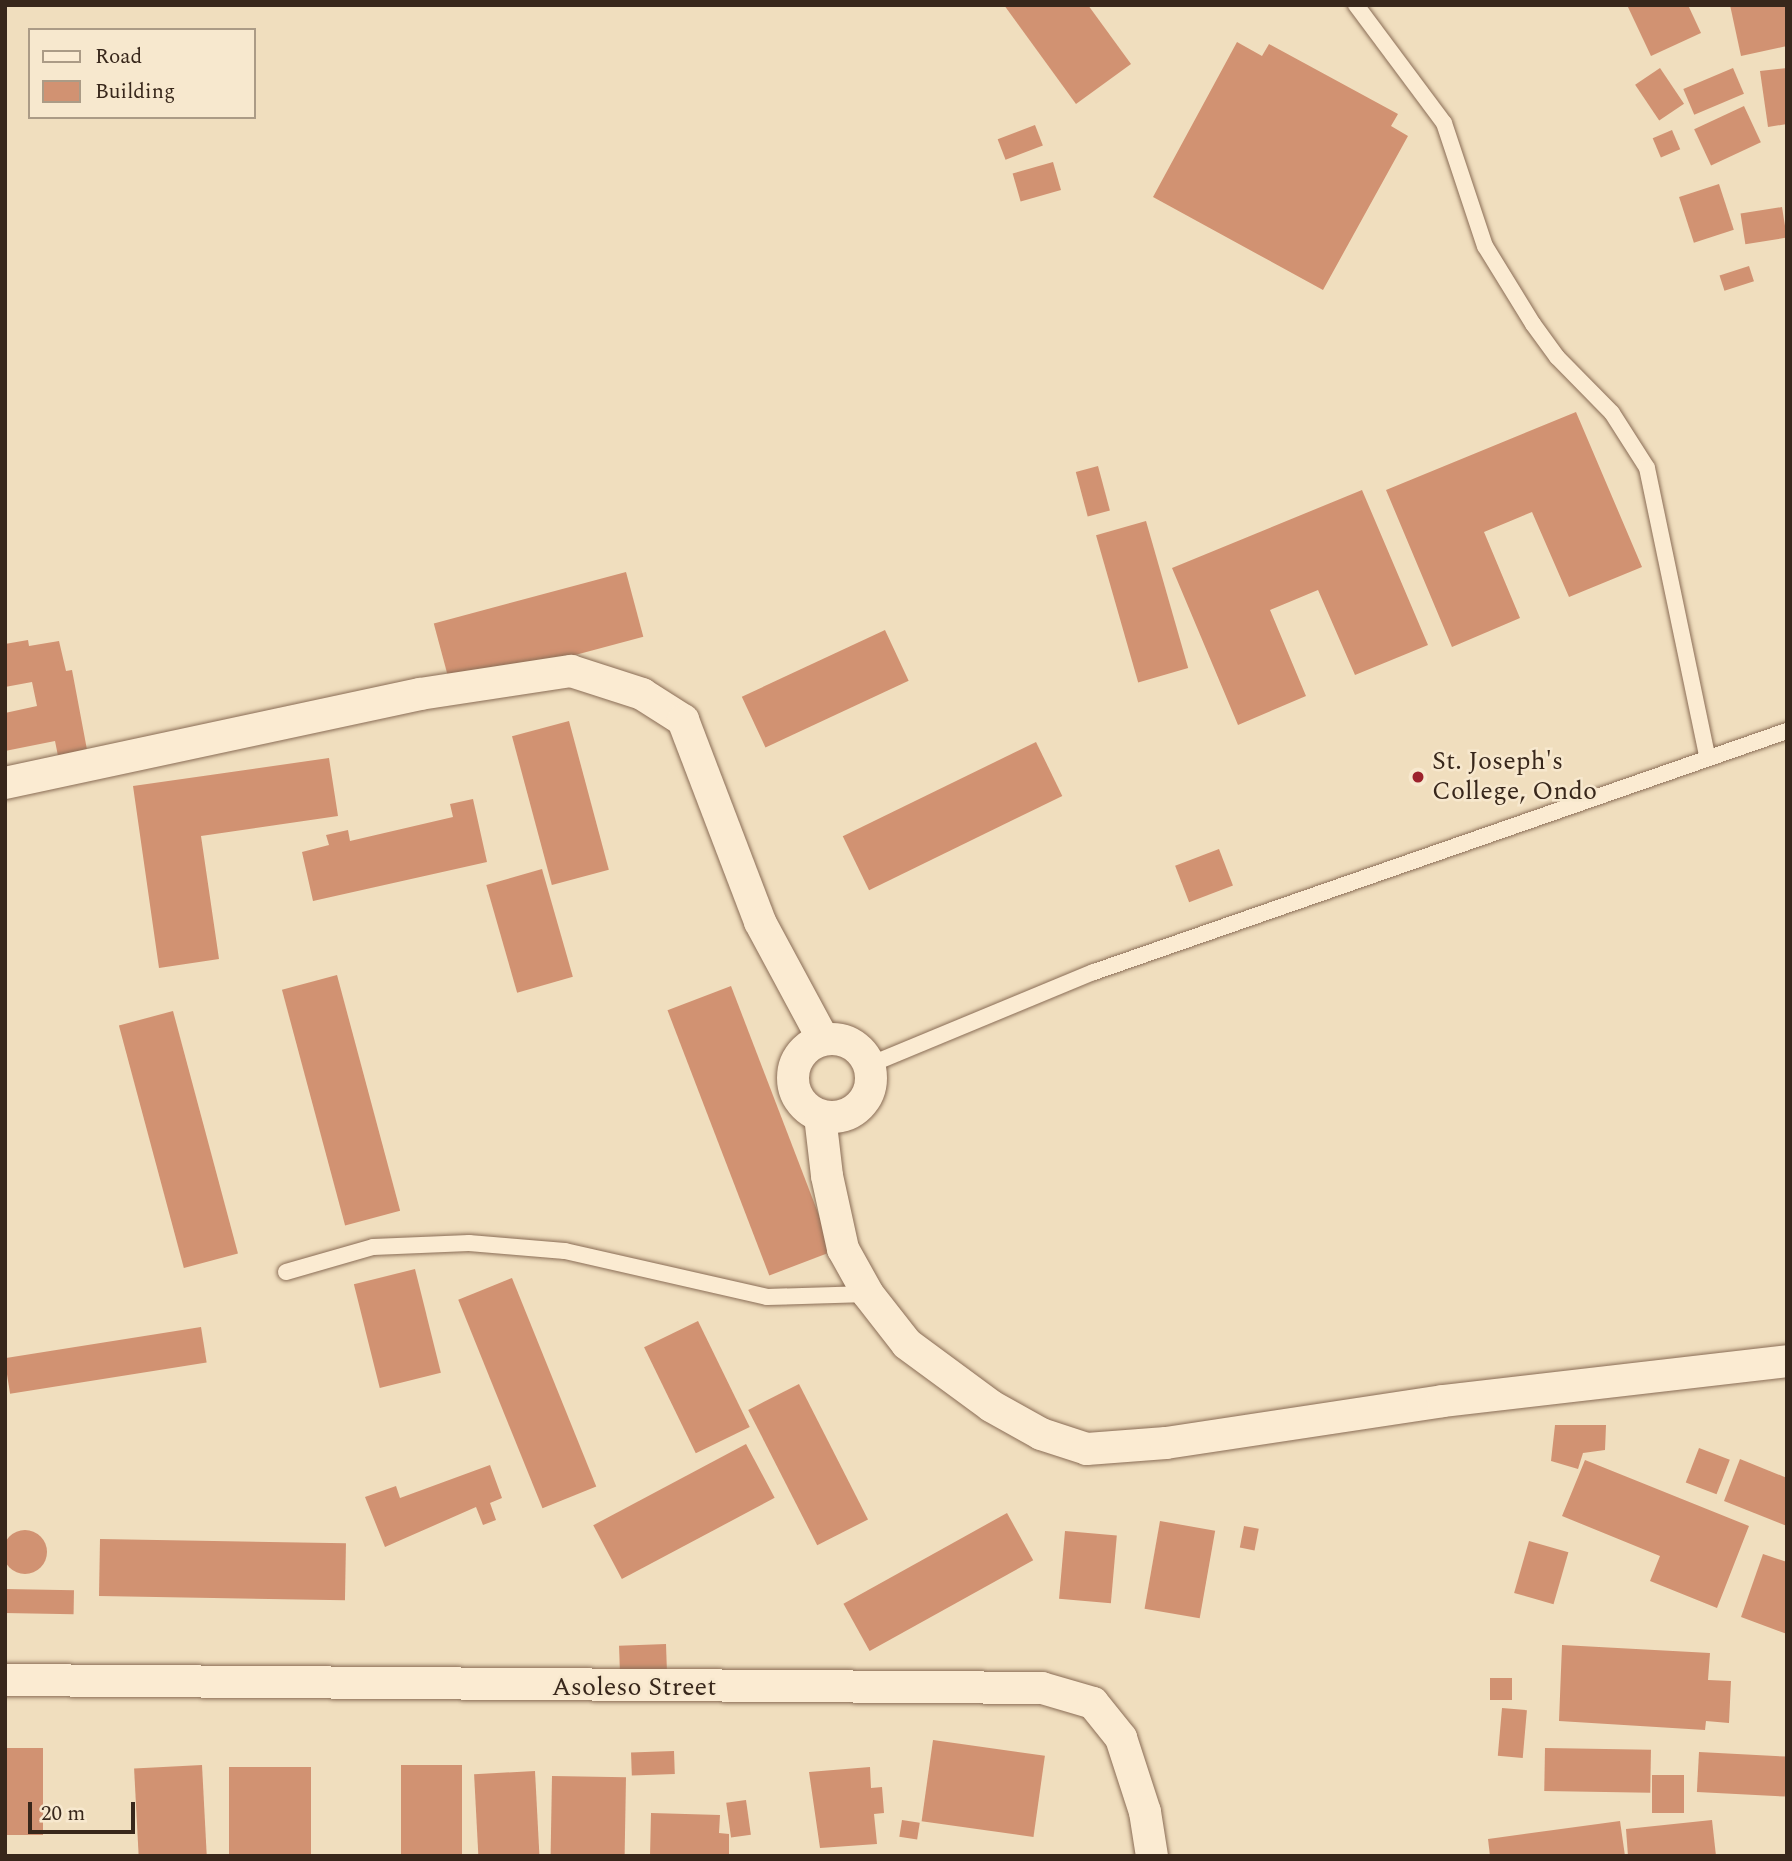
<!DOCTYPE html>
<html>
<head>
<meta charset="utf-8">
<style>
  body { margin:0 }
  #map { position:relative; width:1792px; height:1861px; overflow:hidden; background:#f0debe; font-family:Spectral,serif }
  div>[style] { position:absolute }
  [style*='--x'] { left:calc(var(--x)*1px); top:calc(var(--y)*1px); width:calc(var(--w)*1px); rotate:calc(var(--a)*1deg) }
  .building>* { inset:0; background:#d19272; transform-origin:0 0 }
  .round { border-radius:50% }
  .roads { filter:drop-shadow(0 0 2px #8a6d56) drop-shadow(0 0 2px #8a6d56) }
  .service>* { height:16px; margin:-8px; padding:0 8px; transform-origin:8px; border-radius:8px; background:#fbebd2 }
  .minor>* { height:32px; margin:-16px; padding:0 16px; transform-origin:16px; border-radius:16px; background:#fbebd2 }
  .minor>.ring { margin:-16px; padding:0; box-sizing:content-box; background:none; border:32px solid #fbebd2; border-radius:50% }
  .dots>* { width:19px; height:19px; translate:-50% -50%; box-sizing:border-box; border:4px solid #f7e8ce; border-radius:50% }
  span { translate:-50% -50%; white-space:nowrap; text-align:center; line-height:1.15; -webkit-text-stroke:5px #f7e8ce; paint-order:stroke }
  .poi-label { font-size:26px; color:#38271b }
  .left { translate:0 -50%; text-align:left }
  .street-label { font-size:26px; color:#38271b }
  .frame { position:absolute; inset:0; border:7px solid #38271b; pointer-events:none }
  .legend { position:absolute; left:28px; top:28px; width:228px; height:91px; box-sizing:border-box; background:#f7e8ce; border:2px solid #ab9b86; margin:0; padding:9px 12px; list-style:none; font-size:21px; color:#38271b }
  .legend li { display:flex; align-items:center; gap:14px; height:35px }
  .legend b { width:35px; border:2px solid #ab9b86 }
  .scale { position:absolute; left:28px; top:1802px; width:107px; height:32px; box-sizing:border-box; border:4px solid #38271b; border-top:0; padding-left:9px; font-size:21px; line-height:24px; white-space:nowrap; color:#38271b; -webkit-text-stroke:5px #f7e8ce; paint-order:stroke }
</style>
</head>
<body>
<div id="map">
  <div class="building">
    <i style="clip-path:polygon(1004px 5px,1088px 5px,1131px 64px,1076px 104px)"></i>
    <i style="clip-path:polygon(1627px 5px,1688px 5px,1701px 33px,1651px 56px)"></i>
    <i style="clip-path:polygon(1730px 5px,1787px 5px,1787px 46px,1741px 56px)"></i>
    <i style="clip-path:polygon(1237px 42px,1262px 56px,1269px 44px,1398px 114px,1391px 126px,1408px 136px,1323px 290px,1153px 197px)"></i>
    <i style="left:1660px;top:68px;width:43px;height:30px;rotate:56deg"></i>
    <i style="left:1733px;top:68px;width:28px;height:54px;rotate:67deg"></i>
    <i style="clip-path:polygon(1787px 68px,1787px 124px,1768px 127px,1760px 71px)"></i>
    <i style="left:1744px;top:106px;width:40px;height:55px;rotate:65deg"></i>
    <i style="left:1035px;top:125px;width:22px;height:40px;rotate:69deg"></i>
    <i style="left:1672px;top:130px;width:21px;height:21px;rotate:67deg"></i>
    <i style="left:1053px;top:162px;width:29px;height:42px;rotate:74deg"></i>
    <i style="left:1719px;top:184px;width:48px;height:42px;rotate:72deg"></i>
    <i style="left:1782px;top:207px;width:31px;height:42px;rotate:81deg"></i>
    <i style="left:1749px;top:266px;width:16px;height:31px;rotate:72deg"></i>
    <i style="clip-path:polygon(1576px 412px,1642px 567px,1569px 597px,1532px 512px,1484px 532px,1520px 618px,1452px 647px,1386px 490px)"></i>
    <i style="left:1098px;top:466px;width:46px;height:23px;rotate:75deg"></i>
    <i style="clip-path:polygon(1362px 490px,1428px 645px,1355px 675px,1318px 590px,1270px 610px,1306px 696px,1238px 725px,1172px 568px)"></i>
    <i style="left:1146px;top:521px;width:153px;height:52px;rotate:74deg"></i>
    <i style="left:626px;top:572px;width:67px;height:199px;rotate:75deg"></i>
    <i style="left:885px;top:630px;width:56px;height:158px;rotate:65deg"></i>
    <i style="clip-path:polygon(28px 640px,29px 646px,59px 641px,66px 671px,72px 670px,88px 755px,59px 761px,55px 741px,5px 751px,5px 713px,37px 706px,32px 682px,5px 687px,5px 644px)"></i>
    <i style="left:569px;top:721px;width:154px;height:59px;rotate:75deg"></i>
    <i style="left:1036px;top:742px;width:60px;height:215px;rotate:64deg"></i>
    <i style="clip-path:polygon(329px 758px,338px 816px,201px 836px,219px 959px,159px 968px,133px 786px)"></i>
    <i style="clip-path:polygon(473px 799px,487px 862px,313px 901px,302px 852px,329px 845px,326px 835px,348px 830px,350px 841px,453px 817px,450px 804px)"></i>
    <i style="left:1219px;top:849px;width:39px;height:47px;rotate:69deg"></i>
    <i style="left:542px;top:869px;width:112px;height:58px;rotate:74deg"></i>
    <i style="left:337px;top:975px;width:244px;height:57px;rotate:75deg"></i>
    <i style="left:731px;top:986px;width:284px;height:68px;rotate:69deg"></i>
    <i style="left:173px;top:1011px;width:251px;height:56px;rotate:75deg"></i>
    <i style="left:415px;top:1269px;width:107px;height:63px;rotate:76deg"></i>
    <i style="left:512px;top:1278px;width:225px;height:58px;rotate:68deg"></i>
    <i style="left:698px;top:1321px;width:118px;height:60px;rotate:64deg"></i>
    <i style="left:201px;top:1327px;width:36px;height:199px;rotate:81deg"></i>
    <i style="left:799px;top:1384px;width:152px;height:57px;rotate:63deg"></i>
    <i style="clip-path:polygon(1555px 1425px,1606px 1425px,1605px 1450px,1583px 1453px,1578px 1469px,1551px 1461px)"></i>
    <i style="left:746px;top:1444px;width:61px;height:173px;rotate:62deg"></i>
    <i style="left:1699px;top:1448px;width:33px;height:37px;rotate:21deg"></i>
    <i style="clip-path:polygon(1740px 1459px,1787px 1478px,1787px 1526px,1724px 1501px)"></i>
    <i style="clip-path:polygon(1585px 1460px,1749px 1526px,1717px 1608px,1650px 1581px,1660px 1556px,1562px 1516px)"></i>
    <i style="clip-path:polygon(490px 1465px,502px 1498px,490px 1503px,496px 1520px,483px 1525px,476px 1507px,385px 1547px,365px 1497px,396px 1486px,400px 1498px)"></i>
    <i style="left:1007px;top:1513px;width:54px;height:187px;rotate:61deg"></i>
    <i style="left:1160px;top:1521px;width:56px;height:89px;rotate:10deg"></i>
    <i style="left:1244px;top:1526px;width:15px;height:22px;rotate:11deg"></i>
    <i class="round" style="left:3px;top:1530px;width:44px;height:44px"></i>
    <i style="left:1065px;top:1531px;width:52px;height:68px;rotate:5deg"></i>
    <i style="left:100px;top:1539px;width:246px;height:57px;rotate:1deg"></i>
    <i style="left:1529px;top:1541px;width:41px;height:54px;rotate:16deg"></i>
    <i style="clip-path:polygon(1763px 1554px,1787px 1562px,1787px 1634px,1741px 1617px)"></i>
    <i style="left:5px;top:1589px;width:69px;height:24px;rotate:1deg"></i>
    <i style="left:666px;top:1644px;width:25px;height:47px;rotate:88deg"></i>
    <i style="clip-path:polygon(1562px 1645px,1710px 1653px,1708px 1680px,1731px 1681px,1729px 1723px,1706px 1721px,1705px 1730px,1559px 1721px)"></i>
    <i style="left:1490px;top:1678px;width:22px;height:22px"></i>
    <i style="left:1502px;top:1708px;width:25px;height:48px;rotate:5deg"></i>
    <i style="left:933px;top:1740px;width:113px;height:82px;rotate:8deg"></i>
    <i style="left:5px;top:1748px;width:38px;height:87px"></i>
    <i style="left:1545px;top:1748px;width:106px;height:43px;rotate:1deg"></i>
    <i style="left:674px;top:1751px;width:23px;height:43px;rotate:88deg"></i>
    <i style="left:1699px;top:1752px;width:88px;height:40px;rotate:3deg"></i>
    <i style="left:202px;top:1765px;width:91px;height:68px;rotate:87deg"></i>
    <i style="left:401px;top:1765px;width:61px;height:91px"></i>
    <i style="left:229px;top:1767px;width:82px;height:89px"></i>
    <i style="clip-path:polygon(870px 1767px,871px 1788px,882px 1787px,884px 1813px,874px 1814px,877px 1844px,820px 1848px,809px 1772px)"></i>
    <i style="left:535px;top:1771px;width:85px;height:61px;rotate:87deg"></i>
    <i style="left:1652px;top:1775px;width:32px;height:38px"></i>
    <i style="left:552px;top:1776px;width:74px;height:80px;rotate:1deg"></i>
    <i style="left:746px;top:1800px;width:35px;height:20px;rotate:82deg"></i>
    <i style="clip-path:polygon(651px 1813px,720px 1815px,719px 1833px,729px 1834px,729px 1856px,650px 1856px)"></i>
    <i style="left:902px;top:1820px;width:18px;height:17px;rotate:9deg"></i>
    <i style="clip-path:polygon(1712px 1820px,1716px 1856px,1628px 1856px,1626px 1829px)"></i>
    <i style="clip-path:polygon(1620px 1821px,1625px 1856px,1490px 1856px,1488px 1839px)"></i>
  </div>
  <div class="roads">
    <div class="service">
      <i style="--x:1356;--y:5;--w:147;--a:53.3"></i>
      <i style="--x:1444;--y:123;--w:130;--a:71.6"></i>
      <i style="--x:1485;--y:246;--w:92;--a:58.4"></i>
      <i style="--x:1533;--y:324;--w:41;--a:54"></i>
      <i style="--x:1557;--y:357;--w:78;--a:45.5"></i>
      <i style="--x:1612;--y:413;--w:65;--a:57.5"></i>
      <i style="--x:1647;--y:468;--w:294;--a:78.2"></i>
      <i style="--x:869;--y:1065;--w:243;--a:-22.5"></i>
      <i style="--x:1094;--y:972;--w:734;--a:-19.18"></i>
      <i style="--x:286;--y:1272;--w:91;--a:-16"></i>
      <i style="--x:373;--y:1247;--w:96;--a:-2.4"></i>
      <i style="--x:469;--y:1243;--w:96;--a:4.8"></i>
      <i style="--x:565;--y:1251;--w:207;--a:12.8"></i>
      <i style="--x:767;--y:1297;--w:101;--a:-1.7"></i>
    </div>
    <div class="minor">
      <i style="--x:5;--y:783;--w:424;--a:-12.1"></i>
      <i style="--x:420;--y:694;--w:153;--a:-8.7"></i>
      <i style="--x:571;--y:671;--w:75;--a:17.9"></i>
      <i style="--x:642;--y:694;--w:49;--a:32.4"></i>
      <i style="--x:683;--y:720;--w:216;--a:69.1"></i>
      <i style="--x:760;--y:922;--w:131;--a:61.7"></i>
      <i class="ring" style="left:793px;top:1039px;width:46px;height:46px"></i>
      <i style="--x:820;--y:1116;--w:60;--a:83.3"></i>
      <i style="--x:827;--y:1176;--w:75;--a:77.6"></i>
      <i style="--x:843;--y:1249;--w:51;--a:60.9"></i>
      <i style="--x:868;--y:1294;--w:63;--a:52"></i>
      <i style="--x:907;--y:1344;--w:104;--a:36.4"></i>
      <i style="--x:991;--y:1406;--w:57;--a:29.2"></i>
      <i style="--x:1041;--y:1434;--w:48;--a:18.1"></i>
      <i style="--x:1087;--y:1449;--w:79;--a:-4.3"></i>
      <i style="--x:1166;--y:1443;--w:280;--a:-8.6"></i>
      <i style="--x:1443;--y:1401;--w:346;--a:-6.6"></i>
      <i style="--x:5;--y:1680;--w:1037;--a:0.44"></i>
      <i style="--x:1042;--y:1688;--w:53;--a:16.4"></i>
      <i style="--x:1093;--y:1703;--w:45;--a:51.3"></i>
      <i style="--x:1121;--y:1738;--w:78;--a:72"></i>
      <i style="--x:1145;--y:1812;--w:45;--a:81"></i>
    </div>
  </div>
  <div class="dots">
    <i style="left:1418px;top:777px;background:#9c222c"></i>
  </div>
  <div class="poi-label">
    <span class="left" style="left:1432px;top:777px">St. Joseph's<br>College, Ondo</span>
  </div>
  <div class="street-label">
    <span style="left:634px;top:1688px">Asoleso Street</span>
  </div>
  <div class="frame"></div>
  <ul class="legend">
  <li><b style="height:9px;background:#fbebd2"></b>Road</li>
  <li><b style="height:19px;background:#d19272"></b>Building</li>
  </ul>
  <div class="scale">20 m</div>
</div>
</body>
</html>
